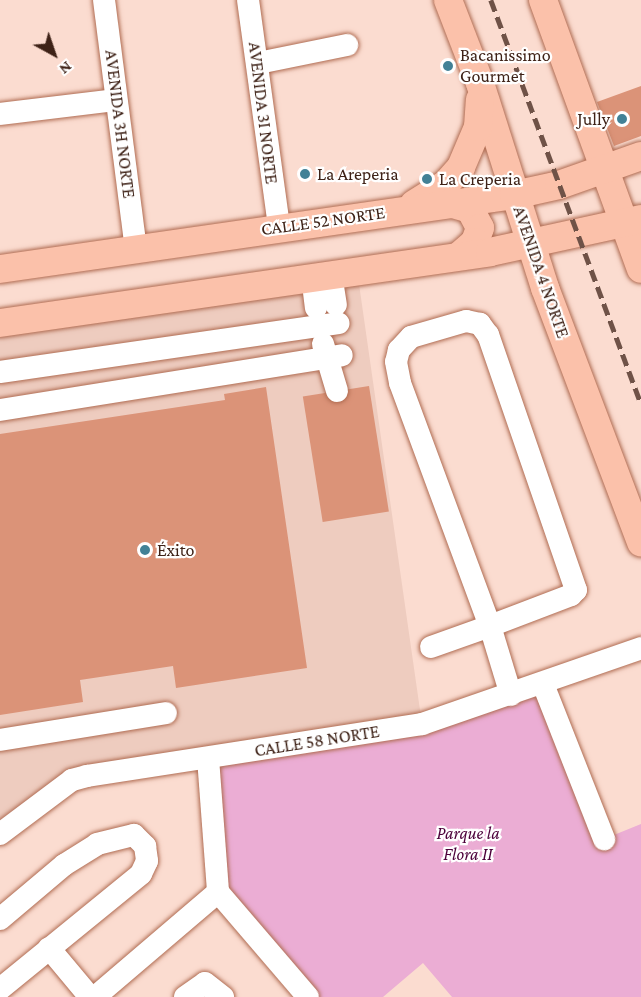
<!DOCTYPE html>
<html>
<head>
<meta charset="utf-8">
<style>
  body { margin:0 }
  #map { position:relative; width:641px; height:997px; overflow:hidden; background:#fbdcd0; font-family:"Crimson Pro",serif }
  div>[style] { position:absolute }
  [style*='--x'] { left:calc(var(--x)*1px); top:calc(var(--y)*1px); width:calc(var(--w)*1px); rotate:calc(var(--a)*1deg) }
  .built>* { inset:0; background:#eeccbf }
  .green>* { inset:0; background:#ebadd4 }
  .building>* { inset:0; background:#db9378; transform-origin:0 0 }
  .roads { filter:drop-shadow(0 0 2px #b06c52) drop-shadow(0 0 2px #b06c52) }
  .minor>* { height:22px; margin:-11px; padding:0 11px; transform-origin:11px; border-radius:11px; background:#fff }
  .major>* { height:28px; margin:-14px; padding:0 14px; transform-origin:14px; border-radius:14px; background:#fbc1aa }
  .rail>* { height:4.5px; margin-top:-2.25px; transform-origin:0; background:repeating-linear-gradient(90deg,#6f5247 0 12px,transparent 0 18px) }
  .dots>* { width:16px; height:16px; translate:-50% -50%; box-sizing:border-box; border:3px solid #fff; border-radius:50% }
  span { translate:-50% -50%; white-space:nowrap; text-align:center; line-height:1.15; -webkit-text-stroke:4.5px #fff; paint-order:stroke }
  .poi-label { font-size:18px; color:#3e2217 }
  .left { translate:0 -50%; text-align:left }
  .right { translate:-100% -50%; text-align:right }
  .street-label { font-size:18px; color:#3e2217 }
  .park-label { font-size:18px; color:#4c003a; font-style:italic }
  .north { position:absolute; left:24px; top:24px; width:60px; height:60px; -webkit-text-stroke:4px #fff; paint-order:stroke; rotate:140deg; font-size:16px; font-weight:700; line-height:24px; text-align:center; color:#3e2217 }
  .north::after { content:''; display:block; margin:auto; width:21px; height:27px; background:#3e2217; clip-path:polygon(50% 0,100% 100%,50% 72%,0 100%) }
</style>
</head>
<body>
<div id="map">
  <div class="built">
    <i style="clip-path:polygon(357px 270px,422px 724px,87px 776px,0 834px,0 323px)"></i>
  </div>
  <div class="green">
    <i style="clip-path:polygon(543px 684px,604px 839px,641px 824px,641px 997px,452px 997px,423px 963px,383px 997px,308px 997px,218px 892px,208px 758px,422px 724px)"></i>
  </div>
  <div class="building">
    <i style="clip-path:polygon(641px 86px,641px 136px,614px 146px,597px 102px)"></i>
    <i style="left:369px;top:386px;width:127px;height:67px;rotate:81deg"></i>
    <i style="clip-path:polygon(266px 387px,307px 668px,176px 688px,173px 666px,80px 680px,83px 702px,0 715px,0 434px,225px 400px,224px 394px)"></i>
  </div>
  <div class="roads">
    <div class="minor">
      <i style="--x:104;--y:0;--w:251;--a:82.7"></i>
      <i style="--x:248;--y:0;--w:229;--a:82.2"></i>
      <i style="--x:258;--y:63;--w:91;--a:-11.4"></i>
      <i style="--x:0;--y:114;--w:117;--a:-6.9"></i>
      <i style="--x:331;--y:274;--w:31;--a:81"></i>
      <i style="--x:312;--y:276;--w:32;--a:83"></i>
      <i style="--x:323;--y:344;--w:49;--a:73.4"></i>
      <i style="--x:0;--y:372;--w:342;--a:-8.2"></i>
      <i style="--x:0;--y:410;--w:346;--a:-9.1"></i>
      <i style="--x:431;--y:647;--w:63;--a:-19.6"></i>
      <i style="--x:490;--y:626;--w:87;--a:-20.9"></i>
      <i style="--x:571;--y:595;--w:7;--a:-45"></i>
      <i style="--x:576;--y:590;--w:270;--a:-109"></i>
      <i style="--x:488;--y:335;--w:14;--a:-126"></i>
      <i style="--x:480;--y:324;--w:14;--a:-168"></i>
      <i style="--x:466;--y:321;--w:57;--a:163.8"></i>
      <i style="--x:411;--y:337;--w:18;--a:133"></i>
      <i style="--x:399;--y:350;--w:12;--a:104"></i>
      <i style="--x:396;--y:362;--w:21;--a:79"></i>
      <i style="--x:400;--y:383;--w:259;--a:69.7"></i>
      <i style="--x:490;--y:626;--w:72;--a:73.1"></i>
      <i style="--x:543;--y:684;--w:167;--a:68.5"></i>
      <i style="--x:0;--y:740;--w:168;--a:-9.2"></i>
      <i style="--x:208;--y:758;--w:134;--a:85.7"></i>
      <i style="--x:218;--y:892;--w:138;--a:49.4"></i>
      <i style="--x:0;--y:834;--w:90;--a:-36.9"></i>
      <i style="--x:72;--y:780;--w:16;--a:-15"></i>
      <i style="--x:87;--y:776;--w:339;--a:-8.8"></i>
      <i style="--x:422;--y:724;--w:232;--a:-19.1"></i>
      <i style="--x:0;--y:919;--w:84;--a:-40.2"></i>
      <i style="--x:64;--y:865;--w:39;--a:-32"></i>
      <i style="--x:97;--y:844;--w:38;--a:-14"></i>
      <i style="--x:134;--y:835;--w:16;--a:45"></i>
      <i style="--x:145;--y:846;--w:15;--a:82"></i>
      <i style="--x:147;--y:861;--w:14;--a:115"></i>
      <i style="--x:141;--y:874;--w:182;--a:140.8"></i>
      <i style="--x:49;--y:948;--w:64;--a:50.1"></i>
      <i style="--x:95;--y:997;--w:162;--a:-40.5"></i>
      <i style="--x:185;--y:997;--w:24;--a:-35"></i>
      <i style="--x:205;--y:983;--w:23;--a:38"></i>
    </div>
    <div class="major">
      <i style="--x:448;--y:0;--w:89;--a:68.9"></i>
      <i style="--x:480;--y:83;--w:215;--a:72.4"></i>
      <i style="--x:545;--y:288;--w:272;--a:69.3"></i>
      <i style="--x:543;--y:0;--w:286;--a:70"></i>
      <i style="--x:414;--y:204;--w:36;--a:-32"></i>
      <i style="--x:445;--y:185;--w:24;--a:-48"></i>
      <i style="--x:461;--y:167;--w:43;--a:-67"></i>
      <i style="--x:478;--y:127;--w:27;--a:-86"></i>
      <i style="--x:453;--y:204;--w:18;--a:16"></i>
      <i style="--x:470;--y:209;--w:21;--a:62"></i>
      <i style="--x:480;--y:228;--w:15;--a:110"></i>
      <i style="--x:475;--y:242;--w:21;--a:139"></i>
      <i style="--x:0;--y:269;--w:519;--a:-8.19"></i>
      <i style="--x:514;--y:195;--w:46;--a:-12.5"></i>
      <i style="--x:559;--y:185;--w:87;--a:-19.5"></i>
      <i style="--x:0;--y:323;--w:495;--a:-8.2"></i>
      <i style="--x:490;--y:252;--w:155;--a:-12.3"></i>
    </div>
  </div>
  <div class="rail">
    <i style="--x:491;--y:0;--w:431;--a:69.6"></i>
  </div>
  <div class="dots">
    <i style="left:448px;top:66px;background:#428196"></i>
    <i style="left:622px;top:119px;background:#428196"></i>
    <i style="left:305px;top:174px;background:#428196"></i>
    <i style="left:427px;top:179px;background:#428196"></i>
    <i style="left:145px;top:550px;background:#428196"></i>
  </div>
  <div class="poi-label">
    <span class="left" style="left:460px;top:66px">Bacanissimo<br>Gourmet</span>
    <span class="right" style="left:610px;top:119px">Jully</span>
    <span class="left" style="left:317px;top:174px">La Areperia</span>
    <span class="left" style="left:439px;top:179px">La Creperia</span>
    <span class="left" style="left:157px;top:550px">Éxito</span>
  </div>
  <div class="street-label">
    <span style="left:263px;top:113px;rotate:83deg">AVENIDA 3I NORTE</span>
    <span style="left:120px;top:124px;rotate:83deg">AVENIDA 3H NORTE</span>
    <span style="left:323px;top:221px;rotate:-8deg">CALLE 52 NORTE</span>
    <span style="left:541px;top:272px;rotate:71deg">AVENIDA 4 NORTE</span>
    <span style="left:317px;top:741px;rotate:-9deg">CALLE 58 NORTE</span>
  </div>
  <div class="park-label">
    <span style="left:468px;top:844px">Parque la<br>Flora II</span>
  </div>
  <div class="north">N</div>
</div>
</body>
</html>
